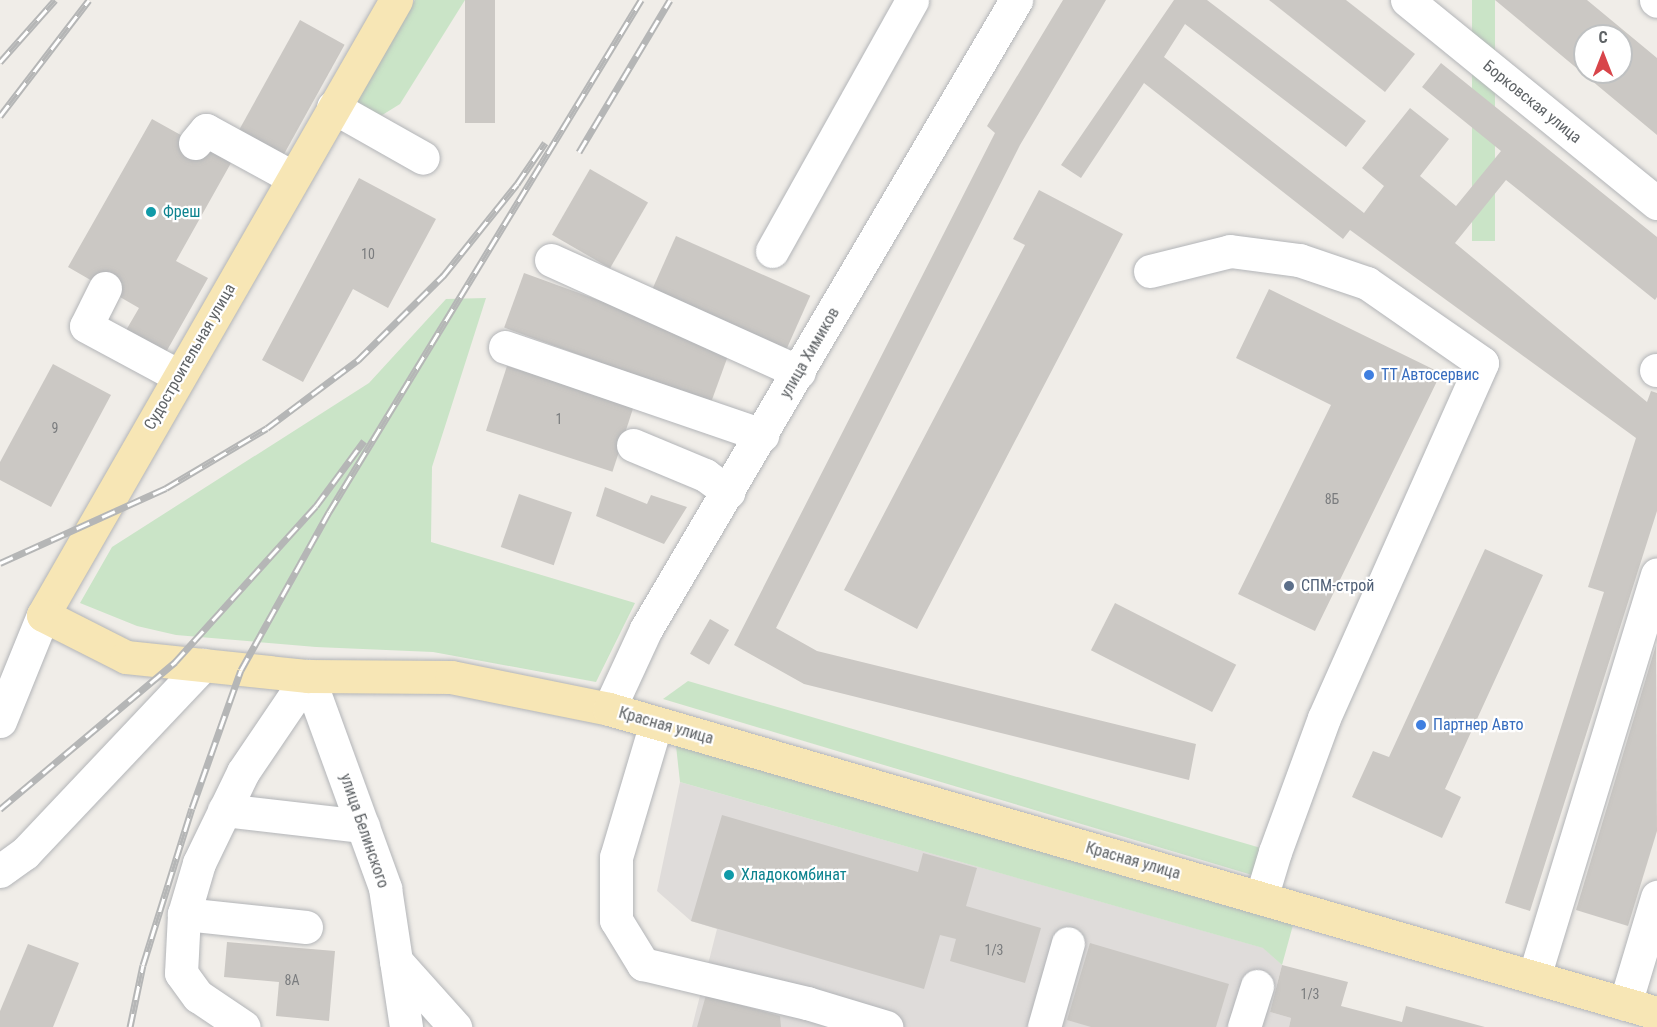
<!DOCTYPE html>
<html>
<head>
<meta charset="utf-8">
<style>
  body { margin:0 }
  #map { position:relative; width:1657px; height:1027px; overflow:hidden; background:#f0ede8; font-family:"Roboto Condensed",sans-serif }
  div>[style] { position:absolute }
  [style*='--x'] { left:calc(var(--x)*1px); top:calc(var(--y)*1px); width:calc(var(--w)*1px); rotate:calc(var(--a)*1deg) }
  .industrial>* { inset:0; background:#dfdcda }
  .green>* { inset:0; background:#cae4c7; transform-origin:0 0 }
  .building>* { inset:0; background:#cbc8c4; transform-origin:0 0 }
  .roads { filter:drop-shadow(0 0 2px #b3b5b8) drop-shadow(0 0 2px #b3b5b8) }
  .minor>* { height:33px; margin:-16.5px; padding:0 16.5px; transform-origin:16.5px; border-radius:16.5px; background:#fff }
  .major>* { height:33px; margin:-16.5px; padding:0 16.5px; transform-origin:16.5px; border-radius:16.5px; background:#f7e6b5 }
  .rail>* { height:7px; margin-top:-3.5px; transform-origin:0; background:repeating-linear-gradient(90deg,#fff 0 14px,#b5b6b6 0 28px); box-sizing:border-box; border-block:2px solid #b5b6b6 }
  .dots>* { width:16px; height:16px; translate:-50% -50%; box-sizing:border-box; border:3px solid #fff; border-radius:50% }
  span { translate:-50% -50%; white-space:nowrap; text-align:center; line-height:1.15; -webkit-text-stroke:4.5px #fff; paint-order:stroke }
  .number-label { font-size:14px; color:#7a7c7e }
  .number-label span { -webkit-text-stroke-width:0 }
  .street-label { font-size:16px; color:#5f6366 }
  .culture-label { font-size:16px; color:#0d838f }
  .left { translate:0 -50%; text-align:left }
  .shop-label { font-size:16px; color:#366cbe }
  .service-label { font-size:16px; color:#4e5e75 }
  .north { position:absolute; left:1573px; top:24px; width:60px; height:60px; box-sizing:border-box; background:#fff; border:2px solid #bfc1c2; border-radius:50%; rotate:0deg; font-size:16px; font-weight:700; line-height:24px; text-align:center; color:#5f6366 }
  .north::after { content:''; display:block; margin:auto; width:21px; height:27px; background:#d8454a; clip-path:polygon(50% 0,100% 100%,50% 72%,0 100%) }
</style>
</head>
<body>
<div id="map">
  <div class="industrial">
    <i style="clip-path:polygon(680px 782px,1264px 948px,1282px 965px,1270px 1012px,1291px 1018px,1289px 1027px,692px 1027px,717px 929px,691px 921px,657px 891px)"></i>
  </div>
  <div class="green">
    <i style="clip-path:polygon(415px 0,465px 0,400px 104px,379px 117px,352px 108px)"></i>
    <i style="left:1472px;top:0;width:23px;height:241px"></i>
    <i style="clip-path:polygon(486px 298px,432px 467px,431px 542px,635px 603px,596px 682px,433px 652px,316px 647px,176px 635px,137px 626px,80px 603px,112px 547px,369px 383px,446px 299px)"></i>
    <i style="clip-path:polygon(688px 681px,1275px 852px,1252px 875px,663px 699px)"></i>
    <i style="clip-path:polygon(676px 746px,1293px 925px,1282px 965px,1263px 948px,680px 782px)"></i>
  </div>
  <div class="building">
    <i style="left:465px;top:0;width:30px;height:123px"></i>
    <i style="clip-path:polygon(1063px 0,1106px 0,1020px 145px,776px 628px,817px 651px,1196px 744px,1189px 780px,804px 684px,734px 645px,995px 133px,987px 126px)"></i>
    <i style="clip-path:polygon(1174px 0,1207px 0,1366px 121px,1346px 147px,1185px 24px,1164px 57px,1364px 213px,1384px 186px,1362px 168px,1410px 108px,1449px 139px,1420px 176px,1456px 206px,1501px 151px,1422px 87px,1441px 63px,1657px 237px,1657px 297px,1655px 300px,1506px 180px,1455px 243px,1647px 402px,1651px 391px,1657px 393px,1657px 511px,1530px 911px,1505px 903px,1604px 592px,1588px 587px,1636px 438px,1350px 230px,1343px 239px,1144px 83px,1081px 178px,1061px 165px)"></i>
    <i style="clip-path:polygon(1269px 0,1346px 0,1415px 54px,1385px 92px)"></i>
    <i style="clip-path:polygon(evenodd,1495px 0,1587px 0,1657px 58px,1657px 135px,1495px 0,1585px 36px,1621px 36px,1621px 72px,1585px 72px,1585px 36px)"></i>
    <i style="left:300px;top:20px;width:51px;height:134px;rotate:29deg"></i>
    <i style="clip-path:polygon(152px 119px,231px 163px,176px 261px,208px 278px,165px 354px,125px 332px,139px 308px,68px 267px)"></i>
    <i style="left:590px;top:169px;width:67px;height:76px;rotate:30deg"></i>
    <i style="clip-path:polygon(359px 178px,436px 219px,388px 308px,353px 289px,303px 382px,262px 360px)"></i>
    <i style="clip-path:polygon(1039px 190px,1123px 234px,917px 629px,844px 590px,1025px 245px,1013px 239px)"></i>
    <i style="left:676px;top:236px;width:147px;height:58px;rotate:24deg"></i>
    <i style="left:524px;top:273px;width:220px;height:58px;rotate:20deg"></i>
    <i style="clip-path:polygon(1269px 289px,1441px 373px,1315px 631px,1238px 594px,1331px 405px,1236px 358px)"></i>
    <i style="clip-path:polygon(53px 364px,111px 395px,51px 507px,0 480px,0 462px)"></i>
    <i style="left:507px;top:366px;width:133px;height:68px;rotate:18deg"></i>
    <i style="clip-path:polygon(605px 487px,647px 504px,651px 495px,687px 507px,664px 544px,596px 516px)"></i>
    <i style="left:519px;top:494px;width:56px;height:56px;rotate:19deg"></i>
    <i style="clip-path:polygon(1485px 549px,1543px 575px,1445px 789px,1461px 797px,1442px 838px,1352px 797px,1373px 751px,1389px 757px)"></i>
    <i style="left:1115px;top:603px;width:136px;height:53px;rotate:27deg"></i>
    <i style="left:710px;top:619px;width:22px;height:40px;rotate:30deg"></i>
    <i style="clip-path:polygon(1656px 645px,1657px 831px,1628px 926px,1576px 910px)"></i>
    <i style="clip-path:polygon(722px 815px,918px 872px,923px 853px,977px 868px,966px 906px,1041px 928px,1025px 983px,950px 961px,956px 939px,940px 935px,924px 989px,691px 921px)"></i>
    <i style="clip-path:polygon(227px 942px,335px 951px,329px 1021px,276px 1016px,279px 982px,224px 977px)"></i>
    <i style="clip-path:polygon(1090px 943px,1229px 984px,1216px 1027px,1091px 1027px,1067px 1020px)"></i>
    <i style="clip-path:polygon(28px 944px,79px 963px,53px 1027px,0 1027px,0 1011px)"></i>
    <i style="clip-path:polygon(1282px 965px,1348px 982px,1341px 1006px,1402px 1022px,1406px 1006px,1485px 1027px,1289px 1027px,1291px 1018px,1270px 1012px)"></i>
    <i style="clip-path:polygon(706px 995px,780px 1016px,781px 1027px,697px 1027px)"></i>
  </div>
  <div class="roads">
    <div class="minor">
      <i style="--x:1407;--y:0;--w:322;--a:39.1"></i>
      <i style="--x:1656;--y:0;--w:1;--a:45"></i>
      <i style="--x:333;--y:107;--w:103;--a:29.5"></i>
      <i style="--x:195;--y:143;--w:17;--a:-50"></i>
      <i style="--x:206;--y:130;--w:98;--a:28.7"></i>
      <i style="--x:772;--y:251;--w:287;--a:-60.8"></i>
      <i style="--x:551;--y:260;--w:272;--a:24.3"></i>
      <i style="--x:1150;--y:271;--w:82;--a:-14"></i>
      <i style="--x:1230;--y:251;--w:70;--a:7.4"></i>
      <i style="--x:1299;--y:260;--w:72;--a:18.7"></i>
      <i style="--x:1367;--y:283;--w:140;--a:34.8"></i>
      <i style="--x:1482;--y:363;--w:389;--a:114"></i>
      <i style="--x:1324;--y:718;--w:143;--a:110.1"></i>
      <i style="--x:1275;--y:852;--w:48;--a:106.9"></i>
      <i style="--x:105;--y:288;--w:42;--a:116.6"></i>
      <i style="--x:86;--y:326;--w:106;--a:28.3"></i>
      <i style="--x:505;--y:347;--w:272;--a:18.9"></i>
      <i style="--x:1656;--y:370;--w:1;--a:0"></i>
      <i style="--x:633;--y:445;--w:78;--a:22.6"></i>
      <i style="--x:705;--y:475;--w:29;--a:36"></i>
      <i style="--x:308;--y:676;--w:226;--a:70"></i>
      <i style="--x:385;--y:888;--w:141;--a:81.4"></i>
      <i style="--x:609;--y:709;--w:88;--a:-65.2"></i>
      <i style="--x:646;--y:629;--w:730;--a:-59.53"></i>
      <i style="--x:0;--y:721;--w:114;--a:-67.9"></i>
      <i style="--x:656;--y:723;--w:140;--a:106.6"></i>
      <i style="--x:616;--y:857;--w:63;--a:90"></i>
      <i style="--x:616;--y:920;--w:52;--a:58.5"></i>
      <i style="--x:643;--y:964;--w:169;--a:13.4"></i>
      <i style="--x:807;--y:1003;--w:83;--a:16.9"></i>
      <i style="--x:224;--y:810;--w:140;--a:6.6"></i>
      <i style="--x:0;--y:871;--w:31;--a:-36"></i>
      <i style="--x:25;--y:853;--w:259;--a:-46.6"></i>
      <i style="--x:184;--y:914;--w:59;--a:92.9"></i>
      <i style="--x:181;--y:973;--w:29;--a:54"></i>
      <i style="--x:198;--y:996;--w:55;--a:34"></i>
      <i style="--x:306;--y:927;--w:123;--a:-173.9"></i>
      <i style="--x:184;--y:914;--w:53;--a:-73.6"></i>
      <i style="--x:199;--y:863;--w:101;--a:-64.2"></i>
      <i style="--x:243;--y:772;--w:116;--a:-55.9"></i>
      <i style="--x:396;--y:961;--w:89;--a:48.2"></i>
      <i style="--x:1534;--y:977;--w:421;--a:-73"></i>
      <i style="--x:1625;--y:1004;--w:112;--a:-73.3"></i>
      <i style="--x:1044;--y:1027;--w:87;--a:-74.1"></i>
      <i style="--x:1244;--y:1027;--w:43;--a:-72.4"></i>
    </div>
    <div class="major">
      <i style="--x:396;--y:0;--w:709;--a:119.86"></i>
      <i style="--x:43;--y:615;--w:93;--a:26.8"></i>
      <i style="--x:126;--y:657;--w:183;--a:6"></i>
      <i style="--x:308;--y:676;--w:143;--a:0.4"></i>
      <i style="--x:451;--y:677;--w:161;--a:11.4"></i>
      <i style="--x:609;--y:709;--w:1091;--a:16.18"></i>
    </div>
  </div>
  <div class="rail">
    <i style="--x:0;--y:62;--w:83;--a:-48.4"></i>
    <i style="--x:0;--y:116;--w:146;--a:-52.5"></i>
    <i style="--x:579;--y:152;--w:177;--a:-59.1"></i>
    <i style="--x:0;--y:563;--w:182;--a:-24.3"></i>
    <i style="--x:166;--y:488;--w:117;--a:-30.7"></i>
    <i style="--x:267;--y:428;--w:114;--a:-36.8"></i>
    <i style="--x:358;--y:360;--w:120;--a:-44.7"></i>
    <i style="--x:443;--y:276;--w:118;--a:-51.2"></i>
    <i style="--x:517;--y:184;--w:50;--a:-55.7"></i>
    <i style="--x:0;--y:809;--w:229;--a:-40"></i>
    <i style="--x:175;--y:662;--w:210;--a:-47.9"></i>
    <i style="--x:316;--y:506;--w:81;--a:-53.6"></i>
    <i style="--x:130;--y:1027;--w:63;--a:-78.2"></i>
    <i style="--x:143;--y:965;--w:164;--a:-72.7"></i>
    <i style="--x:192;--y:808;--w:146;--a:-70.5"></i>
    <i style="--x:241;--y:670;--w:181;--a:-60.9"></i>
    <i style="--x:329;--y:512;--w:600;--a:-58.64"></i>
  </div>
  <div class="dots">
    <i style="left:151px;top:212px;background:#0f9aa8"></i>
    <i style="left:1369px;top:375px;background:#3f7fe0"></i>
    <i style="left:1289px;top:586px;background:#5c6f8a"></i>
    <i style="left:1421px;top:725px;background:#3f7fe0"></i>
    <i style="left:729px;top:875px;background:#0f9aa8"></i>
  </div>
  <div class="number-label">
    <span style="left:368px;top:254px">10</span>
    <span style="left:559px;top:419px">1</span>
    <span style="left:55px;top:428px">9</span>
    <span style="left:1332px;top:499px">8Б</span>
    <span style="left:994px;top:950px">1/3</span>
    <span style="left:292px;top:980px">8А</span>
    <span style="left:1310px;top:994px">1/3</span>
  </div>
  <div class="street-label">
    <span style="left:1532px;top:102px;rotate:39deg">Борковская улица</span>
    <span style="left:810px;top:353px;rotate:-60deg">улица Химиков</span>
    <span style="left:190px;top:357px;rotate:-60deg">Судостроительная улица</span>
    <span style="left:666px;top:726px;rotate:16deg">Красная улица</span>
    <span style="left:364px;top:831px;rotate:71deg">улица Белинского</span>
    <span style="left:1133px;top:861px;rotate:16deg">Красная улица</span>
  </div>
  <div class="culture-label">
    <span class="left" style="left:163px;top:212px">Фреш</span>
    <span class="left" style="left:741px;top:875px">Хладокомбинат</span>
  </div>
  <div class="shop-label">
    <span class="left" style="left:1381px;top:375px">ТТ Автосервис</span>
    <span class="left" style="left:1433px;top:725px">Партнер Авто</span>
  </div>
  <div class="service-label">
    <span class="left" style="left:1301px;top:586px">СПМ-строй</span>
  </div>
  <div class="north">С</div>
</div>
</body>
</html>
